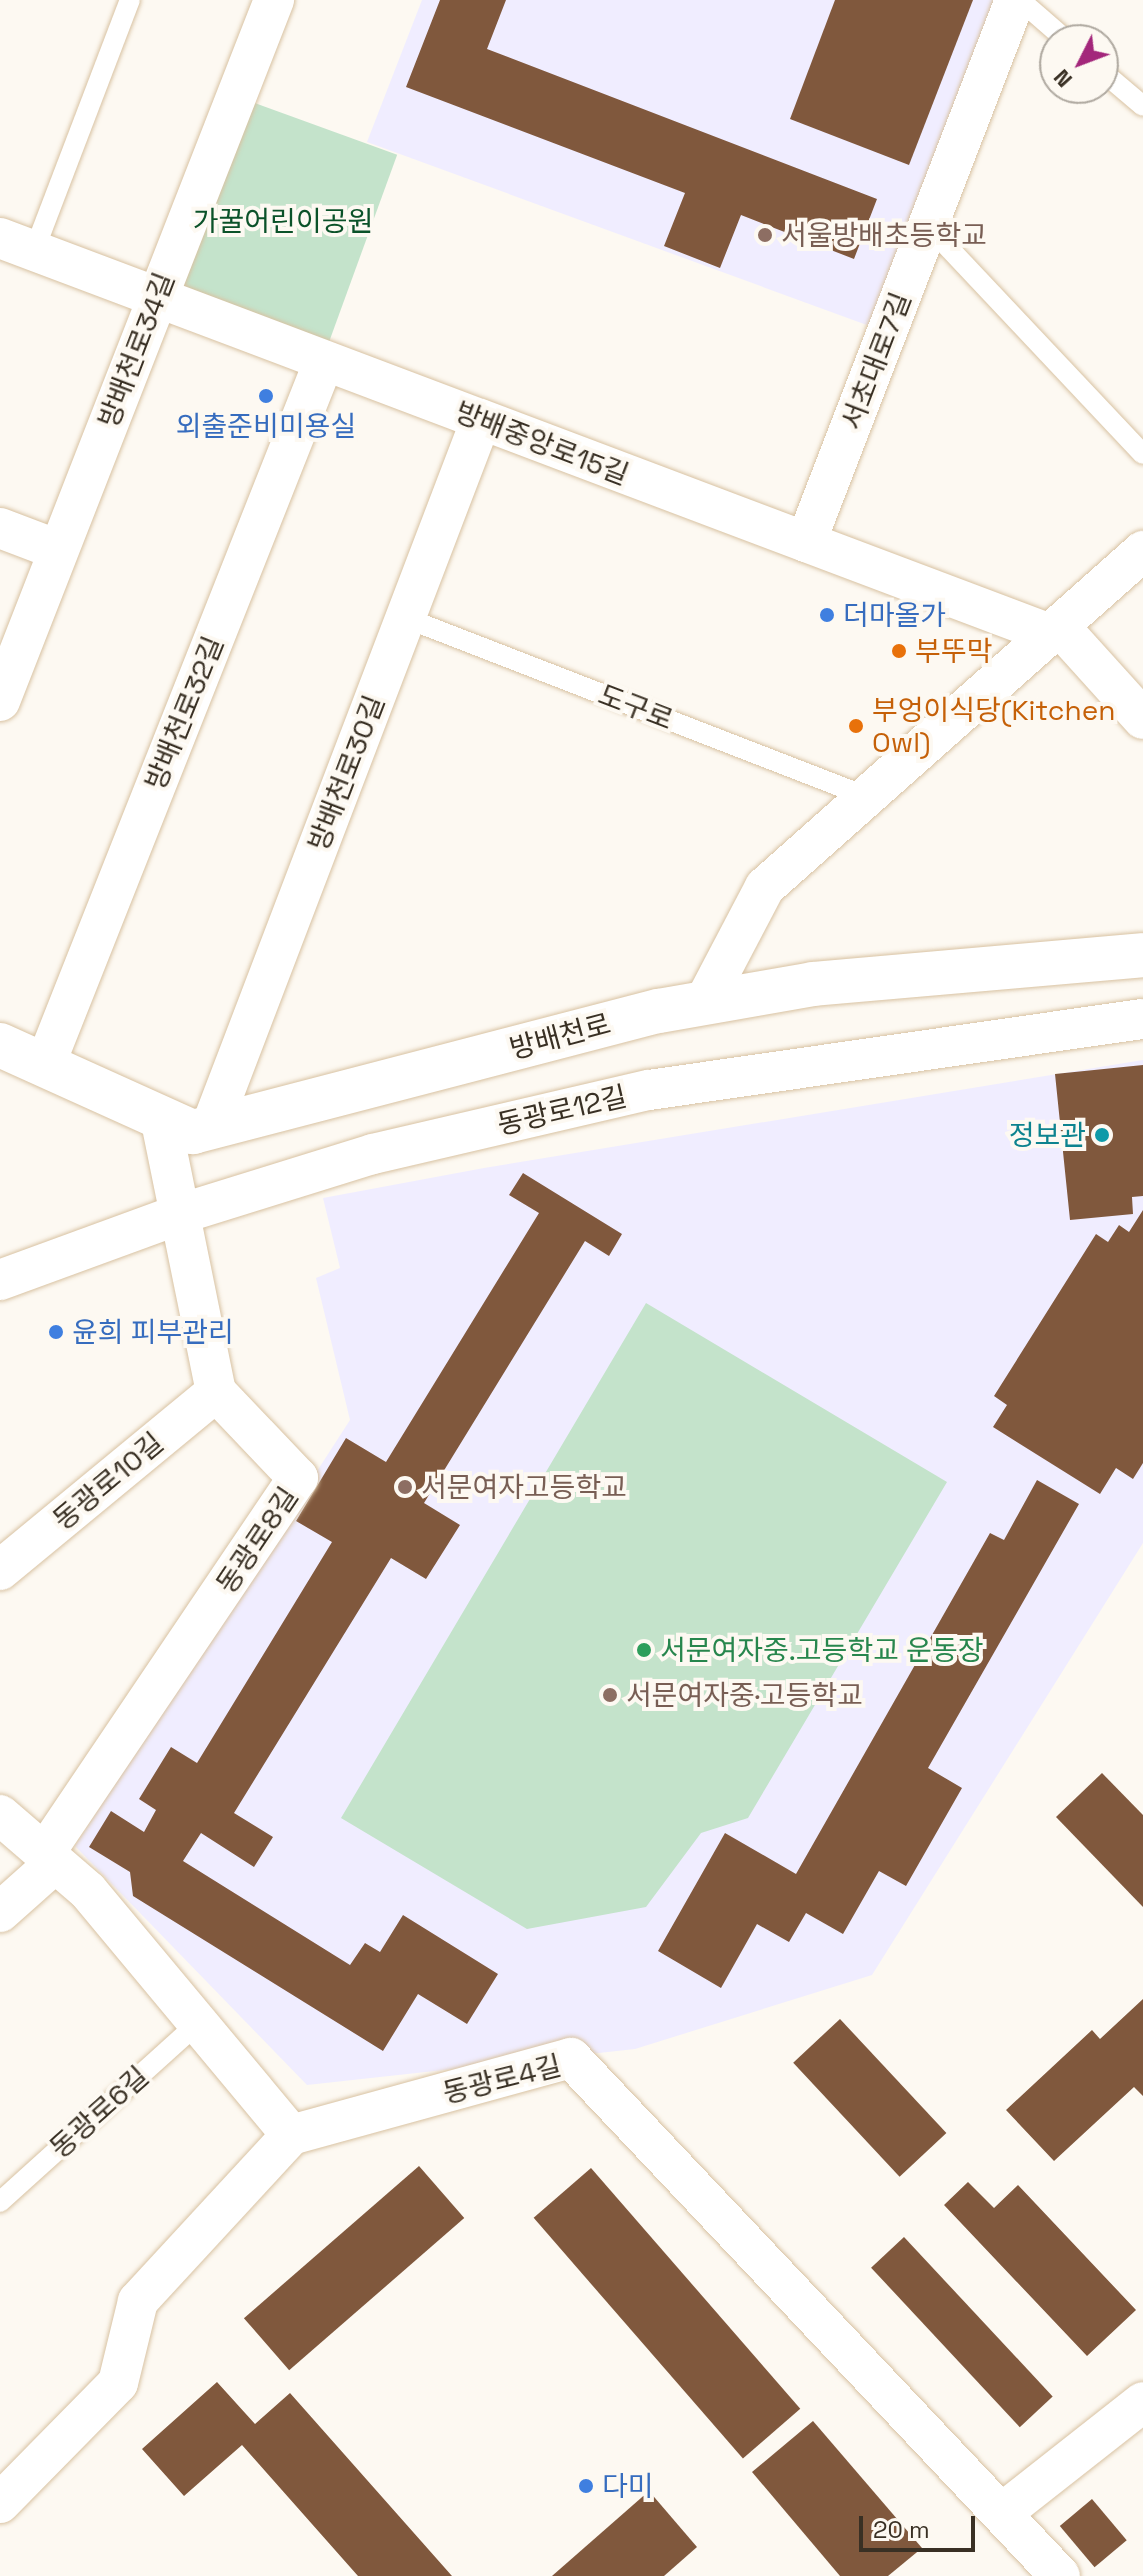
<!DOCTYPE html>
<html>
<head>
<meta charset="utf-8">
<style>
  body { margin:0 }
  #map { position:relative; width:1143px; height:2576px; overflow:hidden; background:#fdf9f2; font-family:"Space Grotesk","Noto Sans KR",sans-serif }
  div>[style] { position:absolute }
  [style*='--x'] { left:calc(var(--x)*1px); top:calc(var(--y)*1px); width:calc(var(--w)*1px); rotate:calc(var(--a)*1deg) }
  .education>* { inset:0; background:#f0edff }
  .green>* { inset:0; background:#c4e3cb; transform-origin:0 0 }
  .building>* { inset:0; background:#80583d; transform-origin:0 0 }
  .roads { filter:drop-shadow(0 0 2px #d8c2a2) drop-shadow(0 0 2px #d8c2a2) }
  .service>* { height:20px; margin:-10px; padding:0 10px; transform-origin:10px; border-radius:10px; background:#fff }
  .minor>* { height:40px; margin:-20px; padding:0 20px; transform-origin:20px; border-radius:20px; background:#fff }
  .tertiary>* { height:44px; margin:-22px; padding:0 22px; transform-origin:22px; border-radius:22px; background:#fff }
  .dots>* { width:22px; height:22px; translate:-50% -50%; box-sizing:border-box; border:4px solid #fdf9f2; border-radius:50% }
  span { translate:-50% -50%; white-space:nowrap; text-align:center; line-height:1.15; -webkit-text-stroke:8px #fdf9f2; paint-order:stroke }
  .park-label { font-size:28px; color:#0b5229 }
  .education-label { font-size:28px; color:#785e54 }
  .left { translate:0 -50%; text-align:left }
  .street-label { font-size:28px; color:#393024 }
  .shop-label { font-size:28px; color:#366cbe }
  .food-label { font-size:28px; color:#c56008 }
  .culture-label { font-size:28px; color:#0d838f }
  .right { translate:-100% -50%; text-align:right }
  .leisure-label { font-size:28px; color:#27864d }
  .north { position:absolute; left:1039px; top:24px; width:80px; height:80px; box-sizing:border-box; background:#fdf9f2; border:2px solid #afa9a0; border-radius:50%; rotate:228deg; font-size:22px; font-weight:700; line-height:32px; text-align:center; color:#393024 }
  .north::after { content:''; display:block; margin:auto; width:28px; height:36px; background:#a3277b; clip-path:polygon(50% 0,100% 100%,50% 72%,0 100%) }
  .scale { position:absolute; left:859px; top:2516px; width:116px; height:36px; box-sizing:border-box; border:4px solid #393024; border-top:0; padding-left:10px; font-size:24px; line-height:28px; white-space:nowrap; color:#393024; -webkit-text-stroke:6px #fdf9f2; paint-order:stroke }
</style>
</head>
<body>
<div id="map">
  <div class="education">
    <i style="clip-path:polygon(422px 0,998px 0,875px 328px,367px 142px)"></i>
    <i style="clip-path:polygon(1143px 1060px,1143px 1543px,872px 1975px,635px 2049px,307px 2085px,75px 1846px,350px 1420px,316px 1278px,340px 1268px,323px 1198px,484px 1168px)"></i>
  </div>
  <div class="green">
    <i style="left:244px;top:99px;width:163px;height:203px;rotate:20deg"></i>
    <i style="clip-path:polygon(646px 1303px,947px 1482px,748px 1818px,701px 1833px,646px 1907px,527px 1929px,341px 1818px)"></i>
  </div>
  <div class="building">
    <i style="clip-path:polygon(440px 0,506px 0,487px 49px,877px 199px,854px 259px,741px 215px,720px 268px,664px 246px,685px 193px,406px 87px)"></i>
    <i style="clip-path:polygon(835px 0,973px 0,909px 165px,790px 119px)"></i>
    <i style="clip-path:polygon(1143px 1065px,1143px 1196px,1132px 1197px,1133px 1214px,1070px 1220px,1055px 1074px)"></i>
    <i style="clip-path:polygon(523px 1173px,622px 1234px,609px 1256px,585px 1241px,424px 1503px,460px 1525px,426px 1579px,391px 1558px,234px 1813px,273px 1837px,254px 1867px,201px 1833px,183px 1861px,350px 1965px,365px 1943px,380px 1952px,403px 1915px,498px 1974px,467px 2024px,418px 1994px,383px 2051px,133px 1896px,130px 1872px,89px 1847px,111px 1811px,144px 1832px,156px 1810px,139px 1799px,171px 1747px,197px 1763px,332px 1542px,296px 1521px,346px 1438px,386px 1462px,539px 1213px,509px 1195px)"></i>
    <i style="clip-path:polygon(1143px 1210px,1143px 1463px,1133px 1479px,1116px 1468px,1100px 1494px,993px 1427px,1007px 1405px,994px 1396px,1096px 1234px,1108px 1242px,1119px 1225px,1129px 1232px)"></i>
    <i style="clip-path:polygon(1037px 1480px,1079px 1504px,928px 1768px,962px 1788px,906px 1886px,879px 1871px,843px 1934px,806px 1913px,789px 1942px,757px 1924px,721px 1988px,658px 1951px,725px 1833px,796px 1874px,990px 1533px,1004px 1540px)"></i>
    <i style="clip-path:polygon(1102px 1773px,1143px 1815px,1143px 1907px,1056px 1817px)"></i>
    <i style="clip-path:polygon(1143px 1999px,1143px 2096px,1134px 2087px,1054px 2161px,1006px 2110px,1092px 2030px,1100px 2039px)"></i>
    <i style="left:840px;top:2019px;width:156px;height:64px;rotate:47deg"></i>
    <i style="left:419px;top:2166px;width:69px;height:232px;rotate:49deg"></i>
    <i style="left:591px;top:2168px;width:319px;height:76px;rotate:49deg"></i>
    <i style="clip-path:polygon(968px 2182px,994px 2208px,1018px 2185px,1136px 2310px,1087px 2356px,944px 2205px)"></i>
    <i style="left:904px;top:2237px;width:218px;height:45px;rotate:47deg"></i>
    <i style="clip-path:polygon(217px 2382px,255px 2424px,290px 2393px,452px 2576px,358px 2576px,242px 2445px,184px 2496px,142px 2449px)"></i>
    <i style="clip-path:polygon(813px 2421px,922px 2548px,888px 2576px,840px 2576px,752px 2472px)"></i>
    <i style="clip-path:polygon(649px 2491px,697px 2547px,664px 2576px,552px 2576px)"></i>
    <i style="left:1092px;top:2499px;width:54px;height:42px;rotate:50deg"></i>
  </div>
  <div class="roads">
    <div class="service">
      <i style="--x:1020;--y:0;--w:61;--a:41"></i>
      <i style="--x:1103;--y:72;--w:52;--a:40.4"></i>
      <i style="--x:928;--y:226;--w:313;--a:46.7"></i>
      <i style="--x:34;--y:251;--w:269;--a:-69.1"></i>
      <i style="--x:406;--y:618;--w:495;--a:21.2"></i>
      <i style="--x:0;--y:2202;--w:267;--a:-42.1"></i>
    </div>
    <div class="minor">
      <i style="--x:0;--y:238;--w:1122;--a:20.66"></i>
      <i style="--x:0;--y:528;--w:62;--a:20.8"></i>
      <i style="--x:806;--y:542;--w:581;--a:-68.91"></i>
      <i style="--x:1059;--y:626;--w:125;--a:47.9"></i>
      <i style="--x:0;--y:701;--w:753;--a:-68.65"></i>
      <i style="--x:704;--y:1003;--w:131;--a:-62.3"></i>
      <i style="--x:765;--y:887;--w:506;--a:-41.63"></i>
      <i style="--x:45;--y:1065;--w:757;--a:-68.38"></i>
      <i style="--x:211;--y:1127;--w:757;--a:-69.1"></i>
      <i style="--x:0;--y:1280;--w:192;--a:-20.1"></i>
      <i style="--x:180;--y:1214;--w:202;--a:-17.3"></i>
      <i style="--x:373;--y:1154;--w:283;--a:-13.1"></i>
      <i style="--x:649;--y:1090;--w:499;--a:-8.2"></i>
      <i style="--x:0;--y:1570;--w:280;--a:-39.5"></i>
      <i style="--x:0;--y:1815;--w:116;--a:40.8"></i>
      <i style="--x:88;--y:1891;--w:317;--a:50.2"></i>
      <i style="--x:44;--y:1854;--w:454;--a:-56"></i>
      <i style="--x:298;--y:1478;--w:119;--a:-133.6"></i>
      <i style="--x:216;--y:1392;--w:281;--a:-101.5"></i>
      <i style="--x:0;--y:1912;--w:74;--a:-41.7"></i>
      <i style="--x:0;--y:2503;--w:168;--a:-45.5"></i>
      <i style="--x:118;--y:2383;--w:84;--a:-76.3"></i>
      <i style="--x:138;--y:2301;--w:226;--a:-47.3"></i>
      <i style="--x:291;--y:2135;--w:290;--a:-15.4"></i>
      <i style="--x:571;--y:2058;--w:712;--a:46.65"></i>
      <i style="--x:1002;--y:2513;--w:179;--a:-38.2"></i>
    </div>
    <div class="tertiary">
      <i style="--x:0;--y:1045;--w:212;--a:24.3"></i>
      <i style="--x:193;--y:1132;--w:481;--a:-14.6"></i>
      <i style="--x:659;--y:1011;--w:156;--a:-9.9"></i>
      <i style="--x:813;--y:984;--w:331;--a:-5"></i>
    </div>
  </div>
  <div class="dots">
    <i style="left:765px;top:235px;background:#8d6e63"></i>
    <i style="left:266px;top:396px;background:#3f7fe0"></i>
    <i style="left:827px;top:615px;background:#3f7fe0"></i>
    <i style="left:899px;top:651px;background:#e8710a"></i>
    <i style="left:856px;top:726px;background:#e8710a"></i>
    <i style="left:1102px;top:1135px;background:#0f9aa8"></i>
    <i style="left:56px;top:1332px;background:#3f7fe0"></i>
    <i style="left:405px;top:1487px;background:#8d6e63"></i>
    <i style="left:644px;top:1650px;background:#2e9e5b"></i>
    <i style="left:610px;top:1695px;background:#8d6e63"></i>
    <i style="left:586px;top:2486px;background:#3f7fe0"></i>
  </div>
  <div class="park-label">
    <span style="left:283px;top:221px">가꿀어린이공원</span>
  </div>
  <div class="education-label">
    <span class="left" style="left:781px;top:235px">서울방배초등학교</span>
    <span class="left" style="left:421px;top:1487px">서문여자고등학교</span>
    <span class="left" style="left:626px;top:1695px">서문여자중·고등학교</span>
  </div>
  <div class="street-label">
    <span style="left:136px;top:350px;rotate:-69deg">방배천로34길</span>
    <span style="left:876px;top:361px;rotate:-69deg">서초대로7길</span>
    <span style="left:542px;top:443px;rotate:21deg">방배중앙로15길</span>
    <span style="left:636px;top:707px;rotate:21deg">도구로</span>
    <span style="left:184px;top:713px;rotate:-68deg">방배천로32길</span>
    <span style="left:346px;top:773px;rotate:-69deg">방배천로30길</span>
    <span style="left:560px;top:1036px;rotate:-15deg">방배천로</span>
    <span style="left:562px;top:1110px;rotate:-13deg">동광로12길</span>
    <span style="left:108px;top:1481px;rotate:-40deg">동광로10길</span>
    <span style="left:257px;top:1540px;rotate:-56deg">동광로8길</span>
    <span style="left:502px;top:2079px;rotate:-14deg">동광로4길</span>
    <span style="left:99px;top:2112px;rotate:-42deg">동광로6길</span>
  </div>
  <div class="shop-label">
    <span style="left:266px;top:426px">외출준비미용실</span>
    <span class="left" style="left:843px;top:615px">더마올가</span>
    <span class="left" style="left:72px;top:1332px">윤희 피부관리</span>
    <span class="left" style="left:602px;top:2486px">다미</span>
  </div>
  <div class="food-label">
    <span class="left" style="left:915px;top:651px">부뚜막</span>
    <span class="left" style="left:872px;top:726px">부엉이식당(Kitchen<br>Owl)</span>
  </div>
  <div class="culture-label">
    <span class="right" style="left:1086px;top:1135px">정보관</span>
  </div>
  <div class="leisure-label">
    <span class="left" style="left:660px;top:1650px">서문여자중.고등학교 운동장</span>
  </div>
  <div class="north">N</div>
  <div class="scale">20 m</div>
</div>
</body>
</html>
